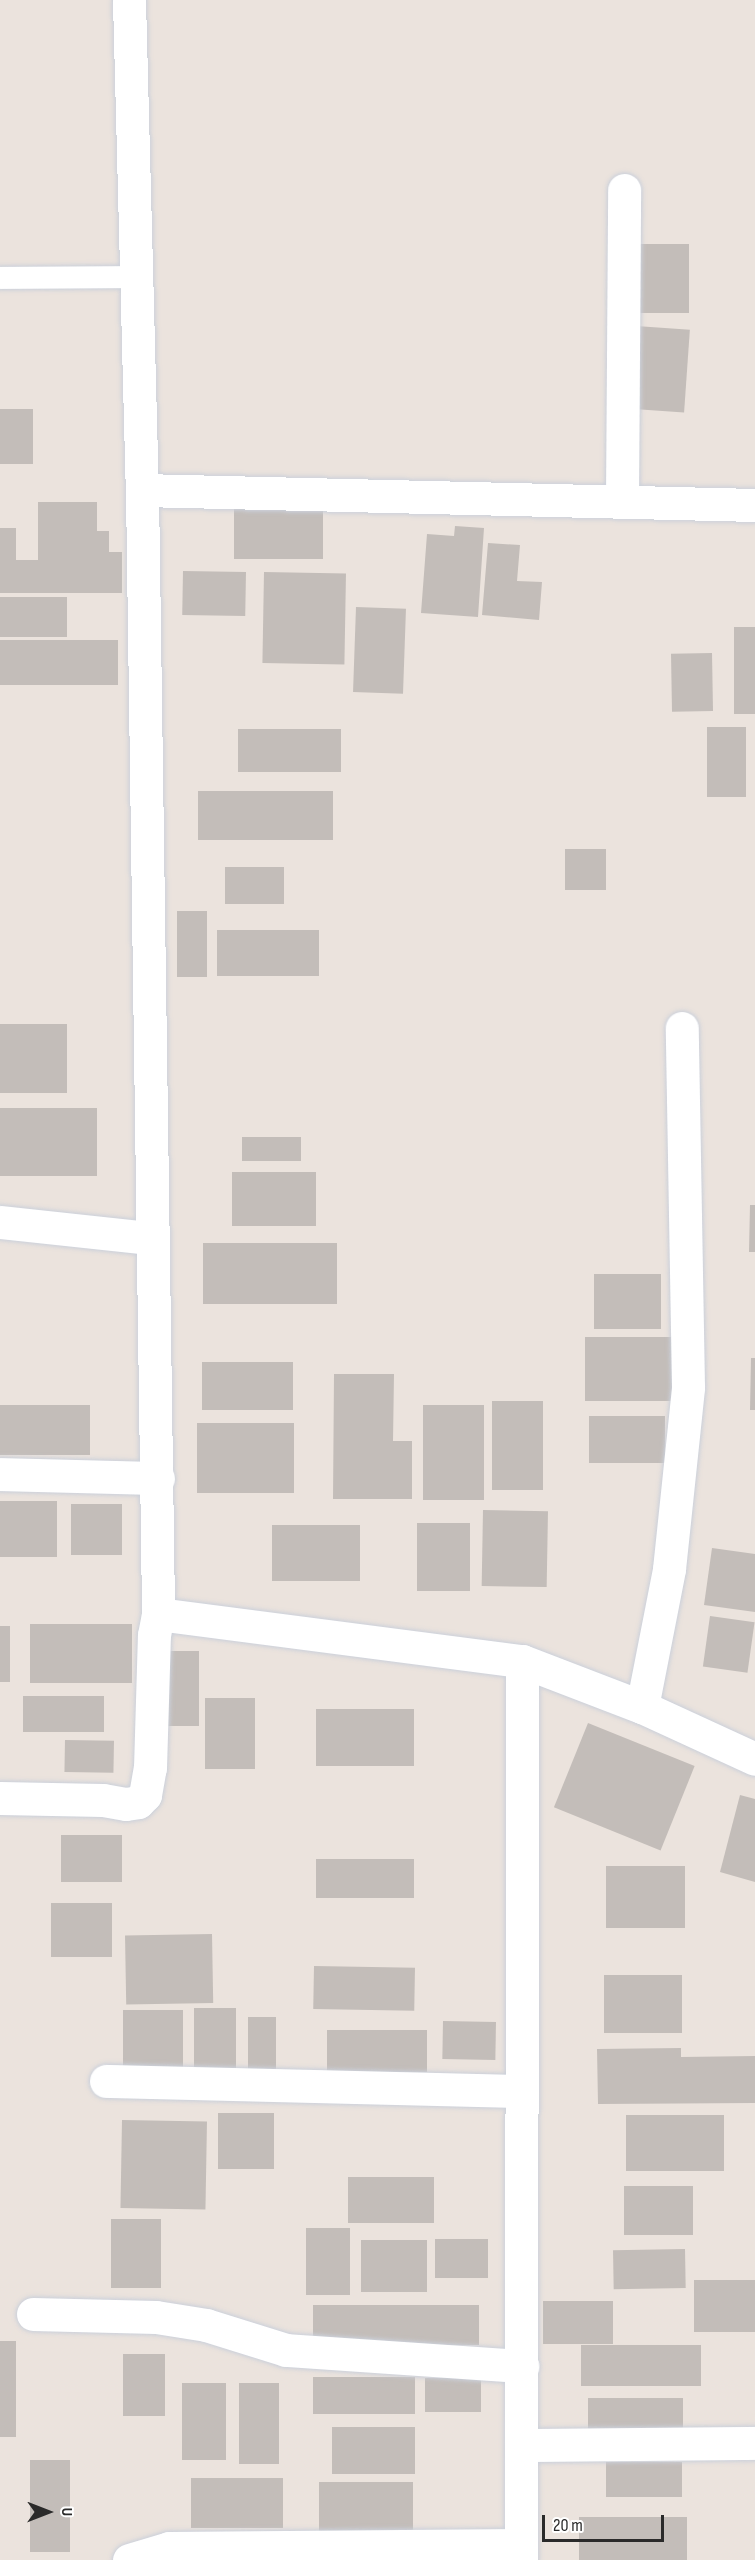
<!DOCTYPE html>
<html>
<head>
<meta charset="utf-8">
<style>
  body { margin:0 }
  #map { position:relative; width:755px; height:2560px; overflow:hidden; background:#ebe3dd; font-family:"Sofia Sans Condensed",sans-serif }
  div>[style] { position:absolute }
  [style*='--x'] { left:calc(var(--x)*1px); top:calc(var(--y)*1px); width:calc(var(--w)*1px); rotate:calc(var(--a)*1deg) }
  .building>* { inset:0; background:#c3bdb9; transform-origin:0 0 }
  .roads { filter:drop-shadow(0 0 2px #cbd0da) drop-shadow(0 0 2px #cbd0da) }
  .lane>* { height:22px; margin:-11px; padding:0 11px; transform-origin:11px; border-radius:11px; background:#fff }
  .street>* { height:33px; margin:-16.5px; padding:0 16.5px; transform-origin:16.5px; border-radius:16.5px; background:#fff }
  span { translate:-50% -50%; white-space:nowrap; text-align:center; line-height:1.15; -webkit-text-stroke:5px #fff; paint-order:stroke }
  .north { position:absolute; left:18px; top:2482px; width:60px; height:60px; -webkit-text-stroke:4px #fff; paint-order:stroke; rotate:90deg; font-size:16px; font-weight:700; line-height:24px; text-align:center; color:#2a2a2a }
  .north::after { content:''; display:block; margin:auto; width:21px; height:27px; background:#2a2a2a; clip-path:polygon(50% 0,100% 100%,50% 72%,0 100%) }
  .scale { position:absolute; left:542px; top:2515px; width:122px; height:27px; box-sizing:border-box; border:3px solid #2a2a2a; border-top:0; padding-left:8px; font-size:18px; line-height:21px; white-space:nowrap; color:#2a2a2a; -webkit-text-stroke:4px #fff; paint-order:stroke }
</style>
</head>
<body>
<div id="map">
  <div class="building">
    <i style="left:628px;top:244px;width:61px;height:69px"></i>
    <i style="left:636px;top:326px;width:54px;height:83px;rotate:4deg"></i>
    <i style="left:0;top:409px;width:33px;height:55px"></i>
    <i style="clip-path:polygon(38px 502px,97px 502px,97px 531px,109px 531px,109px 552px,122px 552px,122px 593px,0 593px,0 528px,16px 528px,16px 560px,38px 560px)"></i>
    <i style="left:234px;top:505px;width:89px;height:54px"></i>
    <i style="clip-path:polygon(455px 526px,484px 528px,478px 617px,421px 613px,427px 534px,454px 536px)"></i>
    <i style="clip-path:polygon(488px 543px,520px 545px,517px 581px,542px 582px,539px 620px,482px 615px)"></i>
    <i style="left:183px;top:571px;width:63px;height:44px;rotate:1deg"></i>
    <i style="left:264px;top:572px;width:82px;height:91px;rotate:1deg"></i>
    <i style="left:0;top:597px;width:67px;height:40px"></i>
    <i style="left:356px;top:607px;width:50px;height:85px;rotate:2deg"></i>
    <i style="left:734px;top:627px;width:21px;height:87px"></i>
    <i style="left:0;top:640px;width:118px;height:45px"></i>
    <i style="left:712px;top:653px;width:58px;height:41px;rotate:89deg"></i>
    <i style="left:746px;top:727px;width:70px;height:39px;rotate:90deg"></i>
    <i style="left:238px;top:729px;width:103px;height:43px"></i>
    <i style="left:198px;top:791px;width:135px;height:49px"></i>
    <i style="left:565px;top:849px;width:41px;height:41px"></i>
    <i style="left:225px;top:867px;width:59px;height:37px"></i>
    <i style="left:177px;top:911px;width:30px;height:66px"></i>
    <i style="left:217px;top:930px;width:102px;height:46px"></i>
    <i style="left:0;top:1024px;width:67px;height:69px"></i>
    <i style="left:0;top:1108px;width:97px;height:68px"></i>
    <i style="left:242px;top:1137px;width:59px;height:24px"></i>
    <i style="left:232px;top:1172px;width:84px;height:54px"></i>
    <i style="clip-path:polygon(750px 1205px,755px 1205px,755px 1252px,749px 1252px)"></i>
    <i style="left:203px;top:1243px;width:134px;height:61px"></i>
    <i style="left:594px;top:1274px;width:67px;height:55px"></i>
    <i style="left:585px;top:1337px;width:87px;height:64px"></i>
    <i style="clip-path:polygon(751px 1358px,755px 1358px,755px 1410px,750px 1410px)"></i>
    <i style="left:202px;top:1362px;width:91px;height:48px"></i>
    <i style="clip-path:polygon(334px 1374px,394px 1374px,393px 1441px,412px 1441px,412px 1499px,333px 1499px)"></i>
    <i style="left:492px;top:1401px;width:51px;height:89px"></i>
    <i style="left:0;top:1405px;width:90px;height:50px"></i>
    <i style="left:423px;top:1405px;width:61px;height:95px"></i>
    <i style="left:589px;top:1416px;width:76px;height:47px"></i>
    <i style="left:197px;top:1423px;width:97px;height:70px"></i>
    <i style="left:0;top:1501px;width:57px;height:56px"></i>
    <i style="left:71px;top:1504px;width:51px;height:51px"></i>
    <i style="left:483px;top:1510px;width:65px;height:76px;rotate:1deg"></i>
    <i style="left:417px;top:1523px;width:53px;height:68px"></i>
    <i style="left:272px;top:1525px;width:88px;height:56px"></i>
    <i style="clip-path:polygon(712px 1548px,755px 1554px,755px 1612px,704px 1605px)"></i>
    <i style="left:710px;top:1616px;width:45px;height:51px;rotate:8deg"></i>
    <i style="left:30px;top:1624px;width:102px;height:59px"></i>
    <i style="left:0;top:1626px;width:10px;height:56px"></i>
    <i style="left:158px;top:1651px;width:41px;height:75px"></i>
    <i style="left:23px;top:1696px;width:81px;height:36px"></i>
    <i style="left:205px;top:1698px;width:50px;height:71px"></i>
    <i style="left:316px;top:1709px;width:98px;height:57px"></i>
    <i style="left:588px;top:1723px;width:115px;height:91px;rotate:22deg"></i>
    <i style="left:65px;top:1740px;width:49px;height:32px;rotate:1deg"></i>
    <i style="clip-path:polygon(740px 1795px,755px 1799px,755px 1882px,720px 1872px)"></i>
    <i style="left:61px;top:1835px;width:61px;height:47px"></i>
    <i style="left:316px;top:1859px;width:98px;height:39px"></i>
    <i style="left:685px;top:1866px;width:62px;height:79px;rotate:90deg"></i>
    <i style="left:51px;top:1903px;width:61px;height:54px"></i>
    <i style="left:212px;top:1934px;width:69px;height:87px;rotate:89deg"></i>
    <i style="left:314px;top:1966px;width:101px;height:43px;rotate:1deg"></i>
    <i style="left:682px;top:1975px;width:58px;height:78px;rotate:90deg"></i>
    <i style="left:194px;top:2008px;width:42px;height:67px"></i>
    <i style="left:123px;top:2010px;width:60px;height:62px"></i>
    <i style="left:248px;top:2017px;width:28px;height:59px"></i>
    <i style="left:443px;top:2021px;width:53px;height:38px;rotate:1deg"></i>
    <i style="left:327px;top:2030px;width:100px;height:42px"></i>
    <i style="clip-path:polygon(681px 2048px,681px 2057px,755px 2056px,755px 2103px,598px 2104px,597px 2049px)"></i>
    <i style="left:218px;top:2113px;width:56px;height:56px"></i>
    <i style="left:724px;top:2115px;width:56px;height:98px;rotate:90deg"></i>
    <i style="left:122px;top:2120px;width:85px;height:88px;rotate:1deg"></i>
    <i style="left:348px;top:2177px;width:86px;height:46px"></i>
    <i style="left:693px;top:2186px;width:49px;height:69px;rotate:90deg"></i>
    <i style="left:111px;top:2219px;width:50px;height:69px"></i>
    <i style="left:306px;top:2228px;width:44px;height:67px"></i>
    <i style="left:435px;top:2239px;width:53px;height:39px"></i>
    <i style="left:361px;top:2240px;width:66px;height:52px"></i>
    <i style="left:685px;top:2249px;width:39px;height:72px;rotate:89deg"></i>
    <i style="left:755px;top:2280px;width:52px;height:61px;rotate:90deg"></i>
    <i style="left:543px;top:2301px;width:70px;height:43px"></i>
    <i style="left:313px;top:2305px;width:166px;height:40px"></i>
    <i style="left:0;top:2341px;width:16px;height:96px"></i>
    <i style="left:701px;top:2345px;width:41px;height:120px;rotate:90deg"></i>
    <i style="left:123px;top:2354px;width:42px;height:62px"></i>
    <i style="left:313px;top:2377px;width:102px;height:37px"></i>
    <i style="left:425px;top:2378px;width:56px;height:34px"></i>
    <i style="left:182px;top:2383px;width:44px;height:77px"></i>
    <i style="left:239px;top:2383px;width:40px;height:81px"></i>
    <i style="left:683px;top:2398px;width:41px;height:95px;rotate:90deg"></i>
    <i style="left:332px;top:2427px;width:83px;height:47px"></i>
    <i style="left:30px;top:2460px;width:40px;height:92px"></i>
    <i style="left:606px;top:2462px;width:76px;height:35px"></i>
    <i style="left:191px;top:2478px;width:92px;height:50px"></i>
    <i style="left:319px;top:2482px;width:94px;height:54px"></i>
    <i style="left:687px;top:2517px;width:43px;height:108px;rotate:90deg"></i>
  </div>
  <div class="roads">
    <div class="lane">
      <i style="--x:0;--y:278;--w:135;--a:-0.4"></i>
    </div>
    <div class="street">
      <i style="--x:129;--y:0;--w:490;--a:88.5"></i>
      <i style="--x:142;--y:490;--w:1124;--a:89.18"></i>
      <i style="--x:158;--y:1614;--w:367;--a:7.4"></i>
      <i style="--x:522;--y:1661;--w:899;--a:90.06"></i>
      <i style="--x:142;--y:490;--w:613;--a:1.4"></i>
      <i style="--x:622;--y:500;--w:310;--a:-89.6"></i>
      <i style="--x:0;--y:1222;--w:151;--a:6.1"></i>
      <i style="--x:0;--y:1474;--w:158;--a:1.5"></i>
      <i style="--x:522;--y:1661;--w:129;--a:21"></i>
      <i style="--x:642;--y:1707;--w:124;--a:24.7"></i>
      <i style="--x:642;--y:1707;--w:141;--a:-78.9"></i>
      <i style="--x:669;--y:1569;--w:183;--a:-84"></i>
      <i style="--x:688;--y:1387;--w:359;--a:-91"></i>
      <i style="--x:0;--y:1798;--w:103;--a:1.1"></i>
      <i style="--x:103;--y:1800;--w:23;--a:10"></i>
      <i style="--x:126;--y:1804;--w:12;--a:-9"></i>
      <i style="--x:138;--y:1802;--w:10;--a:-45"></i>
      <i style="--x:145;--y:1795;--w:27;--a:-80"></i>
      <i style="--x:150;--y:1768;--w:133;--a:-88.3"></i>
      <i style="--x:154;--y:1635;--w:21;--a:-79"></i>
      <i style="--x:106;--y:2081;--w:416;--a:1.4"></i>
      <i style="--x:33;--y:2314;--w:123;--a:1.4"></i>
      <i style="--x:156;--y:2317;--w:51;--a:9.1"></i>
      <i style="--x:206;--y:2325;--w:84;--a:17.4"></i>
      <i style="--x:286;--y:2350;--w:237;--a:3.9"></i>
      <i style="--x:521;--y:2445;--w:234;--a:-0.5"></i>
      <i style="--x:129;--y:2560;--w:42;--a:-16.7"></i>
      <i style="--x:169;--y:2548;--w:352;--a:-0.5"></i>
    </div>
  </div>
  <div class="north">U</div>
  <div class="scale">20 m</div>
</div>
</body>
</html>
